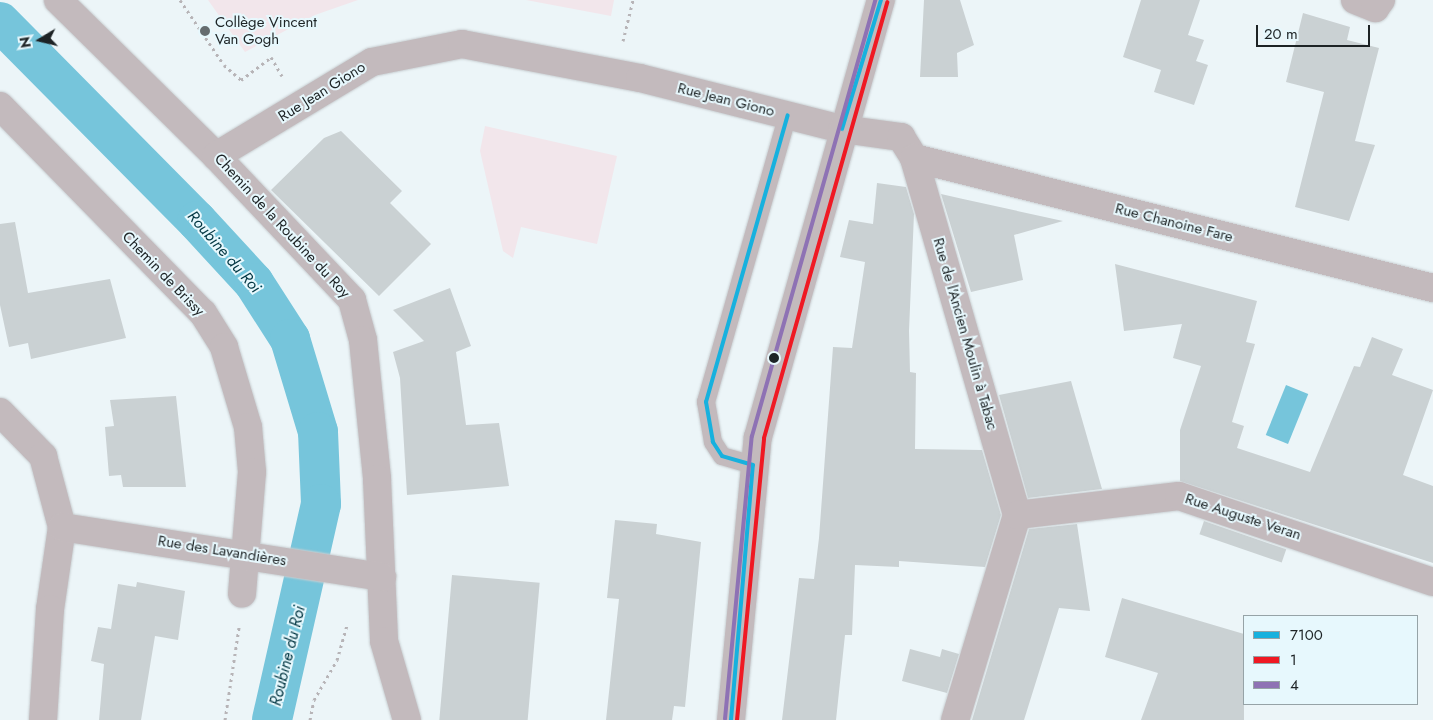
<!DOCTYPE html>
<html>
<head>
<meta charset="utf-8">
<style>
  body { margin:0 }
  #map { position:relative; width:1433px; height:720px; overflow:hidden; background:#ecf5f8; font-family:Jost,sans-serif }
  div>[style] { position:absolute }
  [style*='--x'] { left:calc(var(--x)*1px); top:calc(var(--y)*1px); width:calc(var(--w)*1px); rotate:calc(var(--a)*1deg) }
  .green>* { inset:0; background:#f2e6eb }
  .water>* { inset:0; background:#76c5db; transform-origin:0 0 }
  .canal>* { height:40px; margin:-20px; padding:0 20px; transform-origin:20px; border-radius:20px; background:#76c5db }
  .building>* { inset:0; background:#cad1d3; transform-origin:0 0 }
  .path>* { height:3px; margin-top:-1.5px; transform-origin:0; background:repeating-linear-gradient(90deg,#b7b4b7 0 2.5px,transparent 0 6.5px) }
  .roads { filter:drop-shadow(0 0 1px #c8ced1) drop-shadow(0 0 1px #c8ced1) }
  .lane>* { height:18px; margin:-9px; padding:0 9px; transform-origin:9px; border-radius:9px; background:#c3babd }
  .street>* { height:28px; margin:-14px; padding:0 14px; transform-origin:14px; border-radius:14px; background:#c3babd }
  .bus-1>* { height:4px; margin:-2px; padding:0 2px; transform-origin:2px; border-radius:2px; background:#17b1de }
  .bus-2>* { height:4px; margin:-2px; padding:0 2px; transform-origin:2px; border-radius:2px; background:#ef1923 }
  .bus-3>* { height:4px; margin:-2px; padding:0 2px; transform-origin:2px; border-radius:2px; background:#8e72b4 }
  .dots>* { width:14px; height:14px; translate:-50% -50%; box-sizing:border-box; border:2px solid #e7f8fd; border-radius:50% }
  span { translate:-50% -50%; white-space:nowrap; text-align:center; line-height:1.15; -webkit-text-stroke:4px #e7f8fd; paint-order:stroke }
  .poi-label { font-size:15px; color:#1d2325 }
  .left { translate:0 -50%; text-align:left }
  .street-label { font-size:15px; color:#1d2325 }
  .water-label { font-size:16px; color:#033743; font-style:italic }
  .legend { position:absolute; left:1243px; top:615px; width:175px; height:90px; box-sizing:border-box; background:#e7f8fd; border:1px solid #96a3a7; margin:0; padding:6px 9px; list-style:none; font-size:15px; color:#1d2325 }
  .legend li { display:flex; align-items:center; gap:10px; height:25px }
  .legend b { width:25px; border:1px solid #96a3a7 }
  .north { position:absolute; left:15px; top:15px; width:50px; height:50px; -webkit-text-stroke:4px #e7f8fd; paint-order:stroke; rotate:261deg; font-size:14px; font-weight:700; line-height:20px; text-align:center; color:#1d2325 }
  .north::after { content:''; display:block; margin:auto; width:18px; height:22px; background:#1d2325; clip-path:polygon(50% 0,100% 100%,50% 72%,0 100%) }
  .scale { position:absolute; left:1256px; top:25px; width:114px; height:22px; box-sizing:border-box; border:2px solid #1d2325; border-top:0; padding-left:6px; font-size:15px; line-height:18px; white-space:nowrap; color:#1d2325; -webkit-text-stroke:4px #e7f8fd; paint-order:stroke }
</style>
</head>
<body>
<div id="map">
  <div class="green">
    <i style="clip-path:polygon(208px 0,358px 0,315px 15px,245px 52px)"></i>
    <i style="clip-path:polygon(526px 0,614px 0,611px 16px)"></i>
    <i style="clip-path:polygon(485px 126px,617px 156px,597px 244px,521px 227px,513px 258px,503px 251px,480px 151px)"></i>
  </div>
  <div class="water">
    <i style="left:1286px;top:385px;width:24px;height:54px;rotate:22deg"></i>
  </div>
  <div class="canal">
    <i style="--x:0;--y:22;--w:280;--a:45.3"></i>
    <i style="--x:197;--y:221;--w:84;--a:47.4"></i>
    <i style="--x:254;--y:283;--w:67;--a:57.3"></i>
    <i style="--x:290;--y:339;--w:97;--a:73.2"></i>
    <i style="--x:318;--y:432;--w:72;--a:87.6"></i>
    <i style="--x:321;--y:504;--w:221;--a:102.8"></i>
  </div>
  <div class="building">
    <i style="clip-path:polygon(924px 0,960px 0,974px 45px,957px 53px,958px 77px,920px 77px)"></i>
    <i style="clip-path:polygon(1141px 0,1200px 0,1188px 35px,1204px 40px,1196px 61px,1208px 65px,1194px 105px,1154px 92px,1161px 70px,1123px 57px)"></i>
    <i style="clip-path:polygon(1303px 13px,1350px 27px,1347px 40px,1379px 48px,1355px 141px,1375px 145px,1349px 221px,1295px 207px,1324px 92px,1286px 82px)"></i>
    <i style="clip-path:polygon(341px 131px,402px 191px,390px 203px,431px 244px,379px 296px,271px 190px,324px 138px)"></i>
    <i style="clip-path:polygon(877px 183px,906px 187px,914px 214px,909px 331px,910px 372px,916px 373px,915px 449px,982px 450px,1001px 515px,985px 567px,899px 561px,899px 567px,855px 565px,852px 635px,845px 635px,836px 720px,782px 720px,799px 578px,814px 579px,819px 538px,833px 347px,852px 348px,865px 262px,840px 257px,849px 220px,873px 224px)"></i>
    <i style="clip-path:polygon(941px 194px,963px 199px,1063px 221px,1014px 235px,1023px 280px,971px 292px)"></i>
    <i style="clip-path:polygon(15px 222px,28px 293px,110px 279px,126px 338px,31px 359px,28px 343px,9px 347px,0 305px,0 224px)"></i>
    <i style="clip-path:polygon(1115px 264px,1257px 301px,1246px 342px,1255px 344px,1232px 422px,1244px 426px,1237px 448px,1310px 472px,1354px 366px,1360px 367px,1372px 337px,1403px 349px,1392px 375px,1433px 390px,1403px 475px,1433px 486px,1433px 563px,1180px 481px,1180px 430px,1201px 366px,1173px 358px,1182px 324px,1124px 331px)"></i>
    <i style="clip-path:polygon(450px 288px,471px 346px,456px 352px,466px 425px,499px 423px,509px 486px,407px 495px,400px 378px,393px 352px,424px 341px,393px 310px)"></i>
    <i style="clip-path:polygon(1071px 381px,1102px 489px,1028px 498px,999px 395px)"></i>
    <i style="clip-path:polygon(176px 396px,186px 487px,123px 487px,121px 475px,109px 476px,105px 427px,114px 426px,110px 400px)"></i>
    <i style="clip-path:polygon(615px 520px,657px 524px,656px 534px,701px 542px,685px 707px,674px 706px,672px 720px,606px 720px,619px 599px,607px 598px)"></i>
    <i style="left:1204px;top:521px;width:87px;height:14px;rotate:19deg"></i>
    <i style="clip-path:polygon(1077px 524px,1090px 611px,1059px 608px,1024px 720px,972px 720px,1029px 529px)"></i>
    <i style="left:452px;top:575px;width:88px;height:146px;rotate:5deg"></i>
    <i style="clip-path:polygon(137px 582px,185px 591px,178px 640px,155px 636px,141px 720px,99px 720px,104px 664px,91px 661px,98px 627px,111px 629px,118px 584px,136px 587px)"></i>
    <i style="clip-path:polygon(1122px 598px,1244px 634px,1244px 720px,1141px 720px,1158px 673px,1105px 657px)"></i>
    <i style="clip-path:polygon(910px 649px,940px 657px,942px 649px,959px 654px,947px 693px,902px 681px)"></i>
  </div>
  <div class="path">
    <i style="--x:180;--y:0;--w:78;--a:55.9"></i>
    <i style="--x:224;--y:65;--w:23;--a:41"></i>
    <i style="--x:241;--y:80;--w:38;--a:-37"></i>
    <i style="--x:271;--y:57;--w:22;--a:60"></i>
    <i style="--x:623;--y:41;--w:42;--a:-76.3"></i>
    <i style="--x:225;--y:720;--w:94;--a:-81.4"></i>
    <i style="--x:310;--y:720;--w:20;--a:-79"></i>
    <i style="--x:314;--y:700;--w:46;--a:-60.1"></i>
    <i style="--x:337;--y:660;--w:37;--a:-74"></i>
  </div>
  <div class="roads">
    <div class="lane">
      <i style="--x:753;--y:465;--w:32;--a:-164"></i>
      <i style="--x:722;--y:456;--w:17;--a:-123"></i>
      <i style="--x:713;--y:442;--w:41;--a:-99.9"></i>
      <i style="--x:706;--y:402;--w:298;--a:-74.1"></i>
    </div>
    <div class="street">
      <i style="--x:58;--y:0;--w:222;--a:44.6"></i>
      <i style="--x:216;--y:156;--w:198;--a:46.6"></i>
      <i style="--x:352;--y:300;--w:41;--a:74.6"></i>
      <i style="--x:363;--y:340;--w:140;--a:84.2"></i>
      <i style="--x:377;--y:479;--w:162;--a:87.5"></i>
      <i style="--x:384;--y:641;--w:82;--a:73.8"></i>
      <i style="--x:1355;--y:0;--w:22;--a:22"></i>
      <i style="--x:1375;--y:8;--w:10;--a:-53"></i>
      <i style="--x:0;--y:106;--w:290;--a:45.6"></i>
      <i style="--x:203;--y:313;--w:40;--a:58"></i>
      <i style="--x:224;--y:347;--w:84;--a:73.3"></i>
      <i style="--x:248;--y:427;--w:45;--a:84.9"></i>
      <i style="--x:252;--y:472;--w:122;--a:94.7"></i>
      <i style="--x:216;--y:156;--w:182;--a:-31.1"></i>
      <i style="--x:372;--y:62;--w:92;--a:-11.3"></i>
      <i style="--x:462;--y:44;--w:181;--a:10.8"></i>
      <i style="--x:640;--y:78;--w:208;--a:14.2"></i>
      <i style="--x:842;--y:129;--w:60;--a:7.7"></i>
      <i style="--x:901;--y:137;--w:25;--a:58"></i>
      <i style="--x:914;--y:158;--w:372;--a:73.9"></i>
      <i style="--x:1017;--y:515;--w:214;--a:106.8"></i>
      <i style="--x:914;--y:158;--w:535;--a:14.06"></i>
      <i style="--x:0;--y:412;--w:62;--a:45.7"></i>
      <i style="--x:43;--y:456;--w:73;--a:75"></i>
      <i style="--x:62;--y:527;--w:83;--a:98.3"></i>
      <i style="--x:50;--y:609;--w:111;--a:93.6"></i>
      <i style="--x:1017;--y:515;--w:163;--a:-6.7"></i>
      <i style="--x:1179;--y:496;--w:268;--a:18.7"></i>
      <i style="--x:62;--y:527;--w:324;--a:8.9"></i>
      <i style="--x:731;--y:720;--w:284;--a:-84.6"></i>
      <i style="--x:758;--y:437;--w:454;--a:-74.3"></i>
    </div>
  </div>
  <div class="bus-1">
    <i style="--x:842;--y:129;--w:135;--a:-73.2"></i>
    <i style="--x:753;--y:465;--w:32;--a:-164"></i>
    <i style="--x:722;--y:456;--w:17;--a:-123"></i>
    <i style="--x:713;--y:442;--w:41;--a:-99.9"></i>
    <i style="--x:706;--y:402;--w:298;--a:-74.1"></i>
    <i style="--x:731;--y:720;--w:256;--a:-85.1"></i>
  </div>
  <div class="bus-2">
    <i style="--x:737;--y:720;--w:283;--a:-84.5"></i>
    <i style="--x:764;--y:438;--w:453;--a:-74.2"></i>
  </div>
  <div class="bus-3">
    <i style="--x:725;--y:719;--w:284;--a:-84.6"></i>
    <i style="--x:752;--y:436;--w:453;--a:-74.2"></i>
  </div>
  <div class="dots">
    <i style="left:205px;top:31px;background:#656c6f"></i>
    <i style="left:774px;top:358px;background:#1d2325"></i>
  </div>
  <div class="poi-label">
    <span class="left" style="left:215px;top:31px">Collège Vincent<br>Van Gogh</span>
  </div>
  <div class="street-label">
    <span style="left:322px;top:92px;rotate:-32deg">Rue Jean Giono</span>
    <span style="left:726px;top:100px;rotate:14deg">Rue Jean Giono</span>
    <span style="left:1174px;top:223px;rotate:14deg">Rue Chanoine Fare</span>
    <span style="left:282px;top:226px;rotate:47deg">Chemin de la Roubine du Roy</span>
    <span style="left:163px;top:274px;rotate:46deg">Chemin de Brissy</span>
    <span style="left:965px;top:334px;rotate:74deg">Rue de l'Ancien Moulin à Tabac</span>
    <span style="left:1243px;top:517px;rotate:18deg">Rue Auguste Veran</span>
    <span style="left:222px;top:551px;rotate:9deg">Rue des Lavandières</span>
  </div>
  <div class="water-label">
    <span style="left:224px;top:252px;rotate:49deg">Roubine du Roi</span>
    <span style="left:288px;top:656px;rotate:-76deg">Roubine du Roi</span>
  </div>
  <ul class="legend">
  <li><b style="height:6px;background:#17b1de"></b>7100</li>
  <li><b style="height:6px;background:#ef1923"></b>1</li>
  <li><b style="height:6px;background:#8e72b4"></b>4</li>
  </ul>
  <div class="north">N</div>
  <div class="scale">20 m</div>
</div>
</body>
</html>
